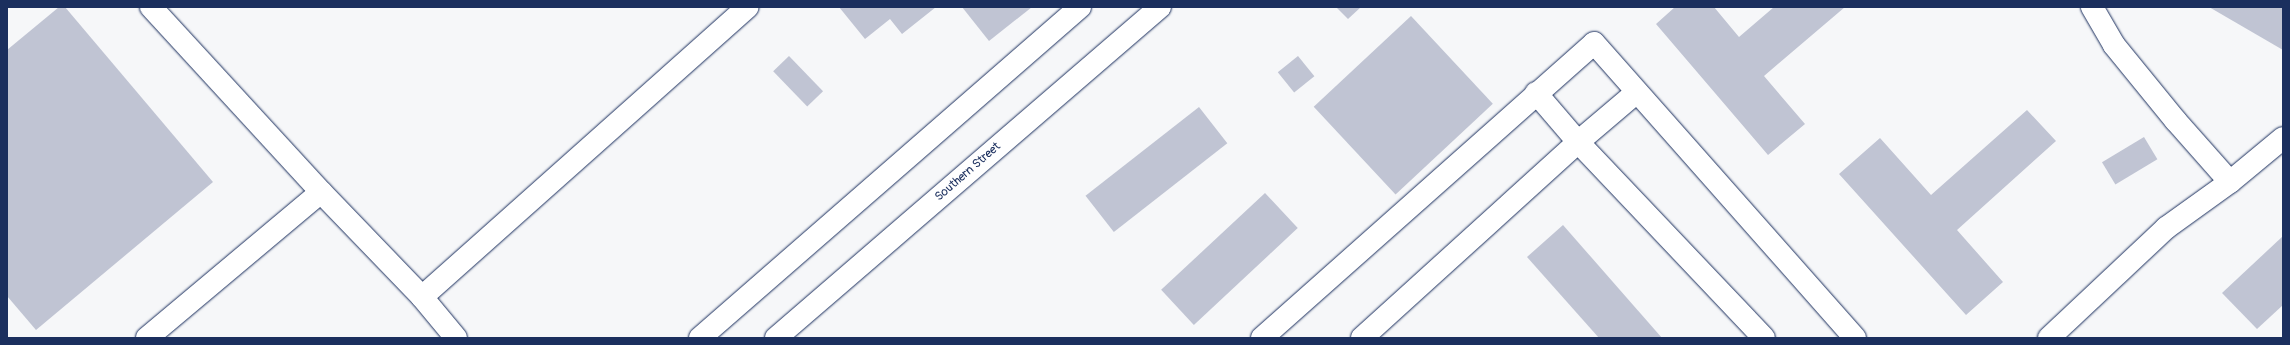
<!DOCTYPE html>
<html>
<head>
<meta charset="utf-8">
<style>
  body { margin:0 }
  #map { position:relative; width:2290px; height:345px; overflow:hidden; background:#f6f7f9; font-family:Pangolin,sans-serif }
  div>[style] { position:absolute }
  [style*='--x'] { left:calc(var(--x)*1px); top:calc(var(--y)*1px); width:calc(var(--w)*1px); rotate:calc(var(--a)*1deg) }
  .building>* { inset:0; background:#c0c4d3; transform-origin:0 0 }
  .roads { filter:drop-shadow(0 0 1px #1b2f5e) drop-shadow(0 0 1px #1b2f5e) }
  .minor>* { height:22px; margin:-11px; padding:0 11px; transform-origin:11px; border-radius:11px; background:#fff }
  .major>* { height:22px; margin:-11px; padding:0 11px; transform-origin:11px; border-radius:11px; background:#fff }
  span { translate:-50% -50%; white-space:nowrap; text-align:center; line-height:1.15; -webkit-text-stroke:3px #fff; paint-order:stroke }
  .street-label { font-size:12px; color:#1b2f5e }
  .frame { position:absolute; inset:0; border:8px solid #1b2f5e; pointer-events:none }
</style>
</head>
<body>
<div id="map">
  <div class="building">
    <i style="clip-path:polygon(59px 7px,65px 7px,213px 182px,36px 330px,7px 296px,7px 50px)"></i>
    <i style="clip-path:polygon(839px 7px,936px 7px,902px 34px,890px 19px,865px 39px)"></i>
    <i style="clip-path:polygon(962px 7px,1032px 7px,989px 41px)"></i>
    <i style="clip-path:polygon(1336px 7px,1361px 7px,1348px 19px)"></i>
    <i style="clip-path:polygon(1675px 7px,1714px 7px,1739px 37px,1774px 7px,1845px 7px,1764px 76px,1805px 124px,1768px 155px,1656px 24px)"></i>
    <i style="clip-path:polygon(2209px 7px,2283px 7px,2283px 50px)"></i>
    <i style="left:1411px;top:16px;width:120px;height:133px;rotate:47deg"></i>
    <i style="left:789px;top:56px;width:49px;height:22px;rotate:46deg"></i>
    <i style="left:1298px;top:56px;width:26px;height:26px;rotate:51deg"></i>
    <i style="left:1199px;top:107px;width:46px;height:144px;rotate:52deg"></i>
    <i style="clip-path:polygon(2027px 110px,2056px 141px,1957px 230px,2003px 282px,1966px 315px,1839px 174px,1880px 138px,1931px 195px)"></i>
    <i style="left:2144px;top:137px;width:26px;height:49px;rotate:59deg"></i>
    <i style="left:1265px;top:193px;width:48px;height:142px;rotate:47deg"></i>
    <i style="clip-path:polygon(1563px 225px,1662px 338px,1599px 338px,1527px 257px)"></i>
    <i style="clip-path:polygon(2283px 236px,2283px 305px,2257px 329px,2222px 293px)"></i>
  </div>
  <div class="roads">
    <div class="minor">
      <i style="--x:151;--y:7;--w:251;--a:47.4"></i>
      <i style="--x:321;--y:192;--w:146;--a:46.1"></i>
      <i style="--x:422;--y:297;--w:53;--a:50.3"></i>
      <i style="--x:2092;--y:7;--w:44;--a:59.9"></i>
      <i style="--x:2114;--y:45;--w:98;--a:50.8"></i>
      <i style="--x:2176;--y:121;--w:81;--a:48.5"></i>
      <i style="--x:1536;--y:93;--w:65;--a:49.4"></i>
      <i style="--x:1578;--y:142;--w:270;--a:46.5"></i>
      <i style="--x:422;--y:297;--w:436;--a:-41.7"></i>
      <i style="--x:147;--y:338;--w:227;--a:-40"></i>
      <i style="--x:1262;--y:338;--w:444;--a:-41.6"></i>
      <i style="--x:1594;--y:43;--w:394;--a:48.5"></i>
      <i style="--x:1362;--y:338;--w:292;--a:-42.2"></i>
      <i style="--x:1578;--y:142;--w:77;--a:-40.3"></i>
      <i style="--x:2049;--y:338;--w:161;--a:-43.2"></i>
      <i style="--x:2166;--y:228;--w:79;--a:-35.7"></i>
      <i style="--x:2230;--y:182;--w:69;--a:-39.7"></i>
    </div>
    <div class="major">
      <i style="--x:700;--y:338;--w:504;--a:-41.06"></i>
      <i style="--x:776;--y:338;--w:507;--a:-40.76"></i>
    </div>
  </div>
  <div class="street-label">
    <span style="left:968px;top:172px;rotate:-41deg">Southern Street</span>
  </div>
  <div class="frame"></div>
</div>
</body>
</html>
